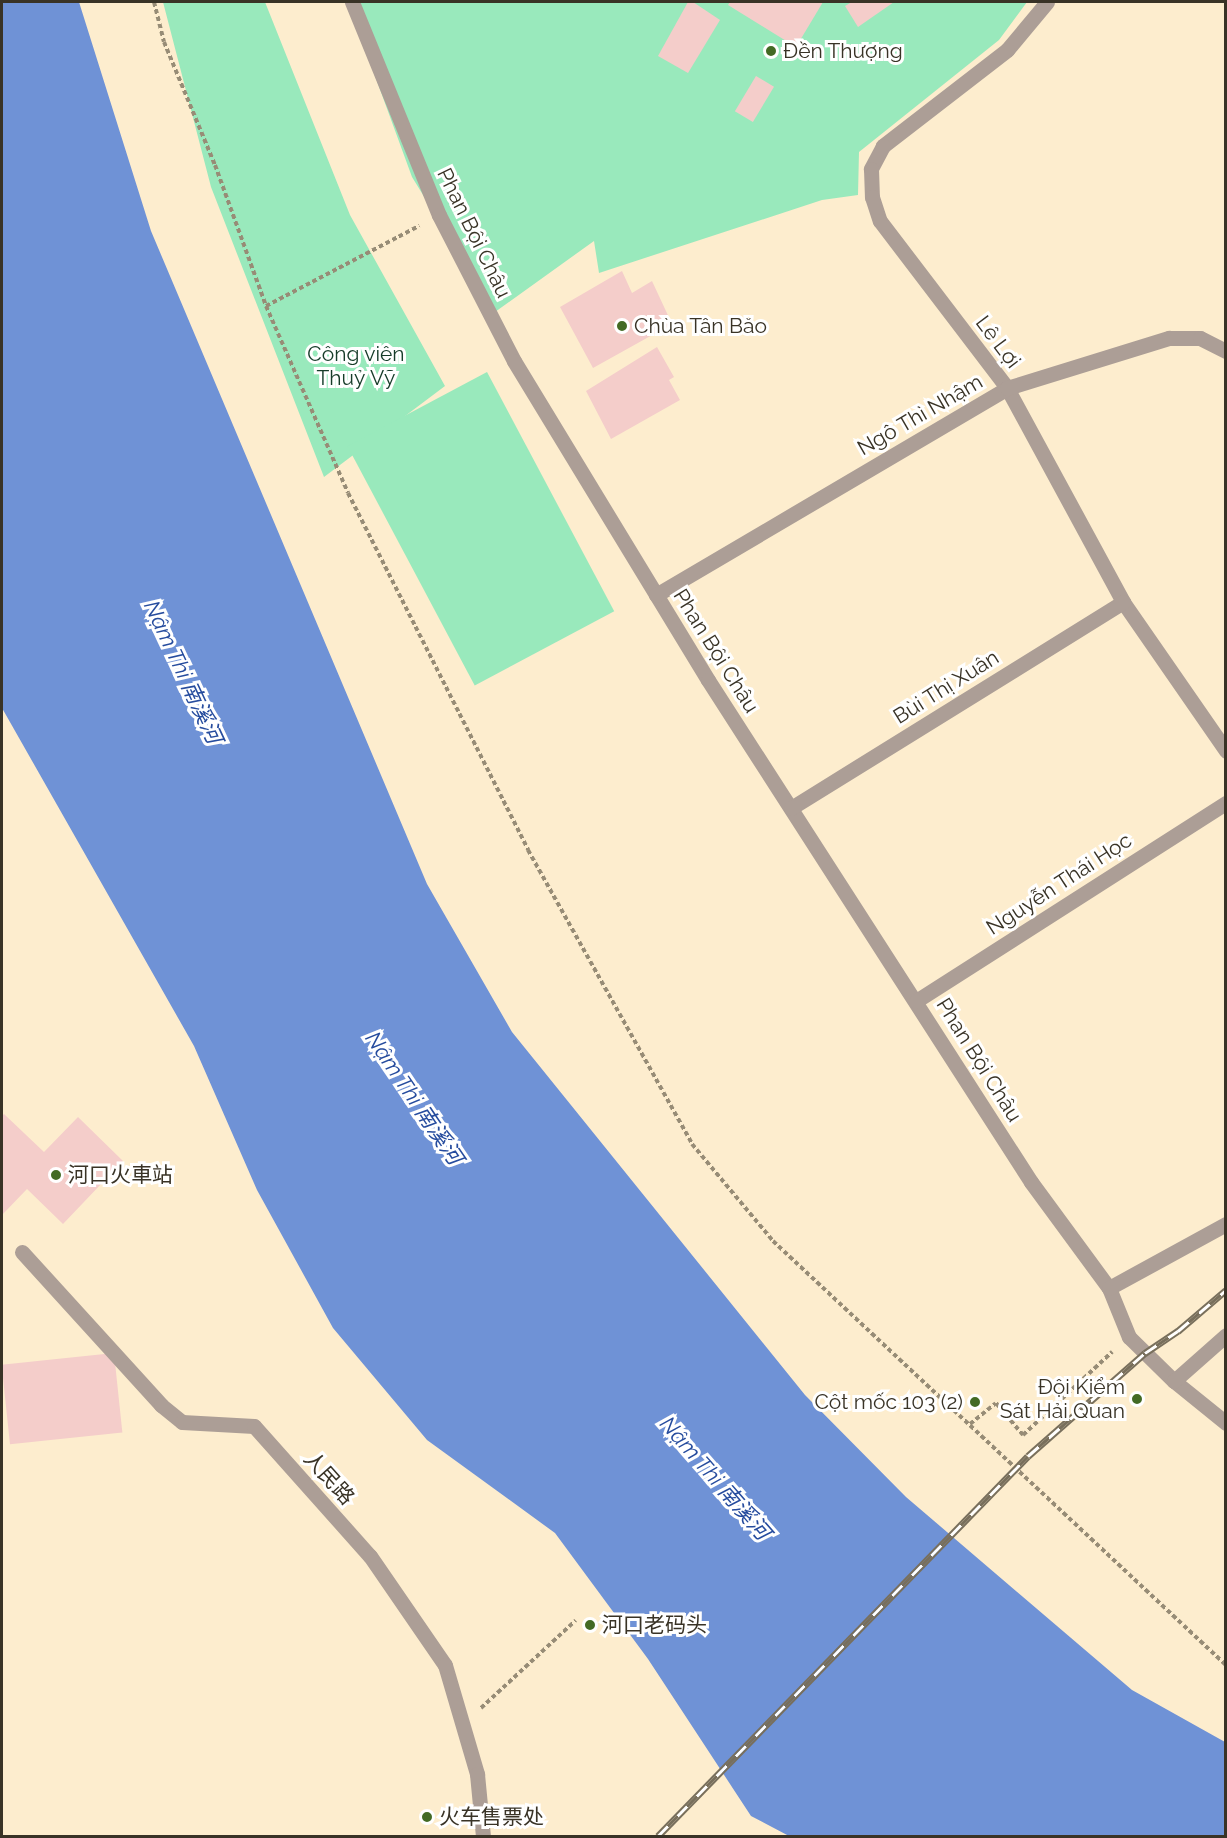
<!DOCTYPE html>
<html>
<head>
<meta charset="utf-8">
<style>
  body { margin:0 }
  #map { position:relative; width:1227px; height:1838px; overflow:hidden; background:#fdedce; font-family:Raleway,"Noto Sans SC",sans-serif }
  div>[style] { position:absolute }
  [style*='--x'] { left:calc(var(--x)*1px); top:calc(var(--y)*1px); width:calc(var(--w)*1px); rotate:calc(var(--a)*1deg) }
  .green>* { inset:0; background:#99e9bc; transform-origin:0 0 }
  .water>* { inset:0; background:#6f92d6 }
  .building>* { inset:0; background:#f4cdca; transform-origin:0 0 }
  .path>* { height:4px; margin-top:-2px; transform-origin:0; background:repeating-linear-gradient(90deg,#978c76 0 4.5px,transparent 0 7.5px) }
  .street>* { height:15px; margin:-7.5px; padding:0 7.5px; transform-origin:7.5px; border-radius:7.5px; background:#ac9e96 }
  .rail>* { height:7px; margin-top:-3.5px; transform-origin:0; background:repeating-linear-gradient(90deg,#fff 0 14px,#786f5c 0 28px); box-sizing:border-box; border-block:2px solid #786f5c }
  .dots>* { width:16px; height:16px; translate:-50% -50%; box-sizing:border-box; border:3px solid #fff; border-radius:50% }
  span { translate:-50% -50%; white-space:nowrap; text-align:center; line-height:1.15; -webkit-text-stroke:6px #fff; paint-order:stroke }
  .poi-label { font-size:21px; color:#393326 }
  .left { translate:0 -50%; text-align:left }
  .right { translate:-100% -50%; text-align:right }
  .street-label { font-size:21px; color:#393326 }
  .park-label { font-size:21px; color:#163c29 }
  .water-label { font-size:22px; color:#264c9e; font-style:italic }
  .frame { position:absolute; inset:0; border:3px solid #393326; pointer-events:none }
</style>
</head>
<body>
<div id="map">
  <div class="green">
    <i style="clip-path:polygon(163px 2px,265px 2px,350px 215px,445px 386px,324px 477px,211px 187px)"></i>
    <i style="clip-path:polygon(348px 2px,1027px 2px,999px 40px,859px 152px,858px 195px,822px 200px,599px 273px,594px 241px,495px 312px,412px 177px)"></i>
    <i style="left:487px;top:372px;width:271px;height:158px;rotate:62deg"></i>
  </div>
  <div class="water">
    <i style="clip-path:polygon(2px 2px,79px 2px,151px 231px,427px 884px,512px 1032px,805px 1395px,906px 1497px,1132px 1690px,1225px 1742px,1225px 1836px,789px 1836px,751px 1816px,648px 1659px,555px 1533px,427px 1440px,333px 1328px,257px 1190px,194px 1046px,2px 708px)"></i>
  </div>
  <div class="building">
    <i style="clip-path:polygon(688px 2px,693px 2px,720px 20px,688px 73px,658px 56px)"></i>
    <i style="clip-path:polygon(730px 2px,823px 2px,796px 47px,728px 5px)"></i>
    <i style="clip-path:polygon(852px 2px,894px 2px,858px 27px,845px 6px)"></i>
    <i style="left:756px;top:76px;width:21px;height:41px;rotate:31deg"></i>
    <i style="clip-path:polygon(622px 271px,632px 293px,652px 281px,672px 324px,593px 368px,560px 307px)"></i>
    <i style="clip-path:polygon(657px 347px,674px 377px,669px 380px,680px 400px,611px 439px,586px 391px)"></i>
    <i style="clip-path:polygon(4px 1114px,44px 1152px,78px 1117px,123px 1161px,63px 1224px,27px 1189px,2px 1215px,2px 1116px)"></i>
    <i style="left:114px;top:1353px;width:80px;height:113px;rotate:84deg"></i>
  </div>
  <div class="path">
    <i style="--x:154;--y:2;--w:41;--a:76"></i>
    <i style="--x:164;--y:42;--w:133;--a:67.5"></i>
    <i style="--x:215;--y:165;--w:150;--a:70.1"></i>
    <i style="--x:266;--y:306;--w:204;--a:66.3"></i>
    <i style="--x:348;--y:493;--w:400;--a:63.2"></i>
    <i style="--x:528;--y:850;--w:337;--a:60.8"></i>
    <i style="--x:692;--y:1144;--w:126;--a:50.1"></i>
    <i style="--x:773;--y:1241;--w:620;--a:43.11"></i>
    <i style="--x:266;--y:306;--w:173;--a:-27.6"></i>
    <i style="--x:970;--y:1424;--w:33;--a:-39"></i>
    <i style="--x:996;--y:1403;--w:42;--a:49.8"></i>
    <i style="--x:1023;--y:1435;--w:122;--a:-43"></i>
    <i style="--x:481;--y:1708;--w:129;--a:-42.8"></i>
  </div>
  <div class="street">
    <i style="--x:352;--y:2;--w:230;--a:67.8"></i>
    <i style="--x:439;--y:215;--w:164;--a:62.8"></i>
    <i style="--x:514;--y:361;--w:373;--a:58.7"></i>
    <i style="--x:708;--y:680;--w:597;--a:57.24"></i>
    <i style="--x:1031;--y:1182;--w:132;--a:53.7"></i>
    <i style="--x:1109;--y:1288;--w:53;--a:67.8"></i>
    <i style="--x:1129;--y:1337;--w:63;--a:44.4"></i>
    <i style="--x:1174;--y:1381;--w:67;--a:38.9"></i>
    <i style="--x:1047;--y:2;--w:62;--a:129.8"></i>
    <i style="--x:1007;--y:50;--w:157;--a:142.3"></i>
    <i style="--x:883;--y:146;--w:26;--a:118"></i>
    <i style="--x:871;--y:169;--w:28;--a:88"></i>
    <i style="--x:872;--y:197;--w:25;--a:72"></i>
    <i style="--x:880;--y:221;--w:210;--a:52.7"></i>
    <i style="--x:1007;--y:388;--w:243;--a:61.5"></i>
    <i style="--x:1123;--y:602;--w:181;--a:55.3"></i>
    <i style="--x:656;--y:595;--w:407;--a:-30.5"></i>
    <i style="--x:1007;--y:388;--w:170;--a:-17.2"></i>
    <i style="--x:1169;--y:338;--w:31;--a:0"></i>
    <i style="--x:1200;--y:338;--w:29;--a:27"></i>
    <i style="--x:791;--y:808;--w:391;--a:-31.8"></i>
    <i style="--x:916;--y:1001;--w:368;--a:-32.6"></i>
    <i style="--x:22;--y:1252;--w:207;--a:47.7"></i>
    <i style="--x:161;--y:1405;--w:27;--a:39"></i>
    <i style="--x:182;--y:1422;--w:72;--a:3.2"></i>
    <i style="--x:254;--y:1426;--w:174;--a:48.3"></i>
    <i style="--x:370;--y:1556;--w:132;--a:55.5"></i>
    <i style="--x:445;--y:1665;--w:114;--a:73.6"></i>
    <i style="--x:477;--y:1774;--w:62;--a:84.5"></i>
    <i style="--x:1109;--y:1288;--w:133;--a:-28.7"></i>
    <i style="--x:1174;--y:1381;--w:69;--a:-41.5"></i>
  </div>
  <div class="rail">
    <i style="--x:658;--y:1836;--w:530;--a:-45.76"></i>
    <i style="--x:1028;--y:1456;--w:156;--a:-41.4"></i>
    <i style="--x:1145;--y:1353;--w:40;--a:-34"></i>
    <i style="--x:1178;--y:1331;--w:63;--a:-40.5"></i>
  </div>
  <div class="dots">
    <i style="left:771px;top:51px;background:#436a24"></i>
    <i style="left:622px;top:326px;background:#436a24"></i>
    <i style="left:56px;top:1175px;background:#436a24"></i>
    <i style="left:1137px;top:1399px;background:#436a24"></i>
    <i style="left:975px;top:1402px;background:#436a24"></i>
    <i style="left:590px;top:1625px;background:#436a24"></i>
    <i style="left:427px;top:1817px;background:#436a24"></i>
  </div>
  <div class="poi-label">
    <span class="left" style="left:783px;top:51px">Đền Thượng</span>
    <span class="left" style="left:634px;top:326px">Chùa Tân Băo</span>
    <span class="left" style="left:68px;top:1175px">河口火車站</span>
    <span class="right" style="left:1125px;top:1399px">Đội Kiểm<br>Sát Hải Quan</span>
    <span class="right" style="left:963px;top:1402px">Cột mốc 103 (2)</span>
    <span class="left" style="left:602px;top:1625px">河口老码头</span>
    <span class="left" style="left:439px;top:1817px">火车售票处</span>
  </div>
  <div class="street-label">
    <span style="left:474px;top:233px;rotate:64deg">Phan Bội Châu</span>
    <span style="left:998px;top:342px;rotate:53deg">Lê Lợi</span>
    <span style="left:920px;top:415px;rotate:-30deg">Ngô Thì Nhậm</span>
    <span style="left:716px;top:651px;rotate:58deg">Phan Bội Châu</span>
    <span style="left:946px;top:687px;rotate:-32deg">Bùi Thị Xuân</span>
    <span style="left:1059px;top:884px;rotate:-33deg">Nguyễn Thái Học</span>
    <span style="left:979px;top:1060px;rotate:58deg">Phan Bội Châu</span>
    <span style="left:329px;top:1478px;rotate:48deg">人民路</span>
  </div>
  <div class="park-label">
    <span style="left:356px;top:366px">Công viên<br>Thuỷ Vỹ</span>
  </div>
  <div class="water-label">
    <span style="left:183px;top:672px;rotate:65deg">Nậm Thi 南溪河</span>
    <span style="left:414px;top:1098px;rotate:56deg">Nậm Thi 南溪河</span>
    <span style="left:715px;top:1478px;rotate:49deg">Nậm Thi 南溪河</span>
  </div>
  <div class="frame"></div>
</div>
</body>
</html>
